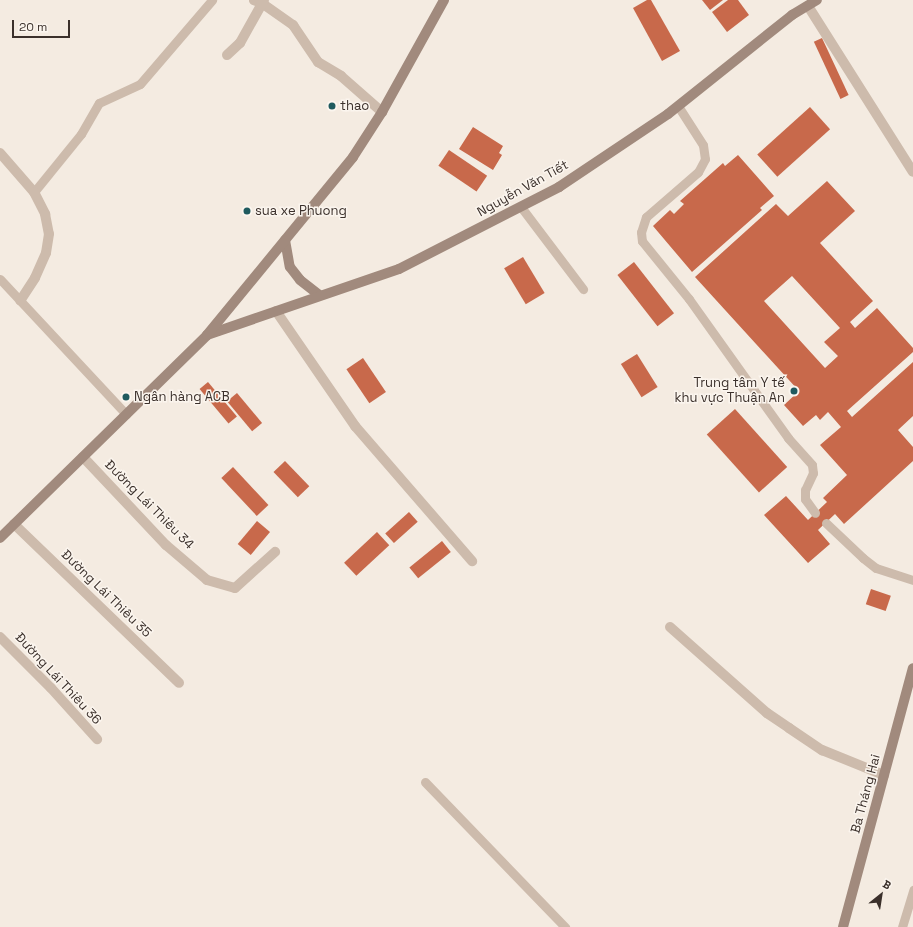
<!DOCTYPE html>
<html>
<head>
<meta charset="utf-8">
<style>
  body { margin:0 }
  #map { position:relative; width:913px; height:927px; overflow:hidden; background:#f4ebe1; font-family:"Space Grotesk",sans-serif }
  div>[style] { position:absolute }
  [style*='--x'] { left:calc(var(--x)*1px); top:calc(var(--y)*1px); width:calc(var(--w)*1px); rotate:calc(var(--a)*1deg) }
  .building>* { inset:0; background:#c8694b; transform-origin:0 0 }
  .lane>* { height:9px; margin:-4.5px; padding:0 4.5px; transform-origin:4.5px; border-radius:4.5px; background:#cdbbac }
  .street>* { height:10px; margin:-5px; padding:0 5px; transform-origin:5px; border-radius:5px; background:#cdbbac }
  .secondary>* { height:10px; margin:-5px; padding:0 5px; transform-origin:5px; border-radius:5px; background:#a18a7d }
  .dots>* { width:11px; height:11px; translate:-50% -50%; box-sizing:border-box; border:2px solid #fbf5ee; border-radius:50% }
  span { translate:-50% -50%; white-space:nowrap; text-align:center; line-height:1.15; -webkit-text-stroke:3px #fbf5ee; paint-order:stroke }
  .poi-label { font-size:13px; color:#3b302b }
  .left { translate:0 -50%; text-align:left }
  .right { translate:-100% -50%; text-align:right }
  .street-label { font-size:13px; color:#3b302b }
  .north { position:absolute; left:861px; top:875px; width:40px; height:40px; -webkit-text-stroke:3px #fbf5ee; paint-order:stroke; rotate:30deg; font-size:11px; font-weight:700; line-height:16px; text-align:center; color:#3b302b }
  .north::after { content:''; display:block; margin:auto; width:14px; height:18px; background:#3b302b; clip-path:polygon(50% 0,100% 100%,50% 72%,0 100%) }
  .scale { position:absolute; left:12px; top:20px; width:58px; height:18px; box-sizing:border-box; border:2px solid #3b302b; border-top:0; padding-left:5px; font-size:12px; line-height:14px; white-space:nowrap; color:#3b302b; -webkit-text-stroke:3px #fbf5ee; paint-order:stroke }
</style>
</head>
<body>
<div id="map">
  <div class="building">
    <i style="clip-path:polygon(647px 0,651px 0,680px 51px,662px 61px,633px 8px)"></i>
    <i style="clip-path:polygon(702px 0,723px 0,710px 10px)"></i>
    <i style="clip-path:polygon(728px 0,738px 0,749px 15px,727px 32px,712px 12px)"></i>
    <i style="left:822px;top:38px;width:63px;height:9px;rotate:65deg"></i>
    <i style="left:810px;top:107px;width:30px;height:71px;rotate:48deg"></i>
    <i style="clip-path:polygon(473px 127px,503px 146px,499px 153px,502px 155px,493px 170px,459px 149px)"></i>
    <i style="left:449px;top:150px;width:46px;height:19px;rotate:34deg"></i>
    <i style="clip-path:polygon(738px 155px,774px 196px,760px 208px,762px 210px,692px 272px,653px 226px,670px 210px,674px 214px,684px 204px,680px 201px,723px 163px,725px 166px)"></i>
    <i style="clip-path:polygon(evenodd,827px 181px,855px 211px,820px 243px,873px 301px,850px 322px,855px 328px,877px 308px,913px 348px,913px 352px,847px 411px,852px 417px,913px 362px,913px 416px,898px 430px,913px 447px,913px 461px,844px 524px,835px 514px,818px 530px,830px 544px,808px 563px,764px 515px,786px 496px,808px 520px,827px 502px,823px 498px,847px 475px,820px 445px,841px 427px,828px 412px,820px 420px,816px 415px,803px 426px,784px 405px,799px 391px,695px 277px,776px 204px,788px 216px,827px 181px,792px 276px,840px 328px,824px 342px,838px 356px,825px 368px,764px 301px,792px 276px)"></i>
    <i style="left:523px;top:257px;width:42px;height:22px;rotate:59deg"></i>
    <i style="left:634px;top:262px;width:65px;height:21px;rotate:52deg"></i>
    <i style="left:637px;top:354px;width:39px;height:19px;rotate:58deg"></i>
    <i style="left:363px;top:358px;width:41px;height:20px;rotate:56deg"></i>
    <i style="left:208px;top:382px;width:45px;height:11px;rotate:50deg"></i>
    <i style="left:237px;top:393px;width:39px;height:13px;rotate:50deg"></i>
    <i style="left:735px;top:409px;width:78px;height:38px;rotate:48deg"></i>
    <i style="left:285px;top:461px;width:35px;height:16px;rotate:46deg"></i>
    <i style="left:233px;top:467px;width:52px;height:16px;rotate:47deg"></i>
    <i style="left:409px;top:512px;width:13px;height:32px;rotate:48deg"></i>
    <i style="left:257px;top:521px;width:17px;height:30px;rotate:40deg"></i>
    <i style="left:377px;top:532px;width:18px;height:45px;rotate:47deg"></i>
    <i style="left:442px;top:541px;width:14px;height:42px;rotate:51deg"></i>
    <i style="left:871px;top:589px;width:21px;height:16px;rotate:19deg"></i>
  </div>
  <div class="lane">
    <i style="--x:253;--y:0;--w:11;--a:22"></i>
    <i style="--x:678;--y:106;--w:46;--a:57.3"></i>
    <i style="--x:703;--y:145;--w:14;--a:82"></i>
    <i style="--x:705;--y:159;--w:15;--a:118"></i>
    <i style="--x:698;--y:172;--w:69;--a:139.1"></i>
    <i style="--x:646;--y:217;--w:16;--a:108"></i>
    <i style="--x:641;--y:232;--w:9;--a:84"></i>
    <i style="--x:642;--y:241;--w:75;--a:51"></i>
    <i style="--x:689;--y:299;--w:171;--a:54.5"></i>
    <i style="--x:788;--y:438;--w:36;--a:48"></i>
    <i style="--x:812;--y:465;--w:8;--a:83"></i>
    <i style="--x:813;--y:473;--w:19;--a:115"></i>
    <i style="--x:805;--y:490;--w:9;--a:90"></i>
    <i style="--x:805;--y:499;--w:17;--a:54"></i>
    <i style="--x:34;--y:192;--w:75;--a:-51"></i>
    <i style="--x:81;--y:134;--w:36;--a:-60"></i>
    <i style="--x:99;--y:103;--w:45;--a:-24.9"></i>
    <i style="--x:140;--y:84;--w:111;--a:-49.4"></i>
    <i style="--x:521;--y:207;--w:103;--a:52.9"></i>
    <i style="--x:0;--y:279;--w:185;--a:47"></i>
    <i style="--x:826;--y:523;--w:51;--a:43.4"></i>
    <i style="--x:863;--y:558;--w:16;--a:38"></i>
    <i style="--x:876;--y:568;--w:39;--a:18"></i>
    <i style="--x:425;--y:782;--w:202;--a:46"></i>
    <i style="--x:902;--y:927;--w:39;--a:-73"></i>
  </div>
  <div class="street">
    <i style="--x:263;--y:4;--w:37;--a:35"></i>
    <i style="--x:293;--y:25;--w:45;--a:56"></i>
    <i style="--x:318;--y:62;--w:27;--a:31"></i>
    <i style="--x:341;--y:76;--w:55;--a:41.3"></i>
    <i style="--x:808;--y:6;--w:196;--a:57.7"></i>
    <i style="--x:227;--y:55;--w:18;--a:-43"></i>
    <i style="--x:240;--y:43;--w:49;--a:-60.8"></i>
    <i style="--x:0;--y:153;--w:52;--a:48.9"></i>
    <i style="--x:34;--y:192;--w:25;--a:63"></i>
    <i style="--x:45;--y:214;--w:20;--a:79"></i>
    <i style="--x:49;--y:234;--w:19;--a:99"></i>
    <i style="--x:46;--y:253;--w:27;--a:114"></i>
    <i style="--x:35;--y:278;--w:27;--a:123"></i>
    <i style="--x:276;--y:311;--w:140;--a:55.5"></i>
    <i style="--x:355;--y:426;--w:179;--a:49.1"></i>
    <i style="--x:83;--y:457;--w:121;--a:46.7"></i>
    <i style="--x:166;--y:545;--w:54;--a:40.5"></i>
    <i style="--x:207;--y:580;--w:29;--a:16"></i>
    <i style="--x:235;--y:588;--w:54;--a:-42"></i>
    <i style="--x:14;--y:524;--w:229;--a:43.9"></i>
    <i style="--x:670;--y:627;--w:130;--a:41.6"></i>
    <i style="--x:767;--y:713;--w:27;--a:34"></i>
    <i style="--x:789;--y:728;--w:40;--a:34"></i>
    <i style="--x:822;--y:750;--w:67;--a:22"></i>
    <i style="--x:0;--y:637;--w:72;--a:45"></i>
    <i style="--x:51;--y:688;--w:69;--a:48"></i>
  </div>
  <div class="secondary">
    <i style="--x:285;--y:240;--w:27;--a:80"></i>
    <i style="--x:290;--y:267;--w:16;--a:52"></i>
    <i style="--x:300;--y:280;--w:24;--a:38"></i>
    <i style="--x:207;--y:335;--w:203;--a:-19"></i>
    <i style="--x:399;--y:269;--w:180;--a:-27.1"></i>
    <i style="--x:559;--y:187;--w:131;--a:-33.8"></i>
    <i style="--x:668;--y:114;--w:159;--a:-38.6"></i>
    <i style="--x:792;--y:15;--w:29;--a:-31"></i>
    <i style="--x:0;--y:538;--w:290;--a:-44.4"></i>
    <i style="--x:207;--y:335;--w:230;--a:-50.6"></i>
    <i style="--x:353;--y:157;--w:54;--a:-57.2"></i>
    <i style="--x:382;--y:112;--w:128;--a:-61"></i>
    <i style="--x:843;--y:927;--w:268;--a:-74.9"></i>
  </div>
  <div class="dots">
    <i style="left:332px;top:106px;background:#1f5a5e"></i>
    <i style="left:247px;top:211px;background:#1f5a5e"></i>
    <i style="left:794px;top:391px;background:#1f5a5e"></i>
    <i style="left:126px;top:397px;background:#1f5a5e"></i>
  </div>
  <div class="poi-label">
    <span class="left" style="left:340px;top:106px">thao</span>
    <span class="left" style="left:255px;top:211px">sua xe Phuong</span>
    <span class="right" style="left:785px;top:391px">Trung tâm Y tế<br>khu vực Thuận An</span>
    <span class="left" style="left:134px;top:397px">Ngân hàng ACB</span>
  </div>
  <div class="street-label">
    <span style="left:523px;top:189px;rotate:-29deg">Nguyễn Văn Tiết</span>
    <span style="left:149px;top:505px;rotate:45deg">Đường Lái Thiêu 34</span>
    <span style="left:106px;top:594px;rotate:44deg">Đường Lái Thiêu 35</span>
    <span style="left:58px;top:679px;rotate:47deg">Đường Lái Thiêu 36</span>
    <span style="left:866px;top:794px;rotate:-75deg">Ba Tháng Hai</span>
  </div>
  <div class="north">B</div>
  <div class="scale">20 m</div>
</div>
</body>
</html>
